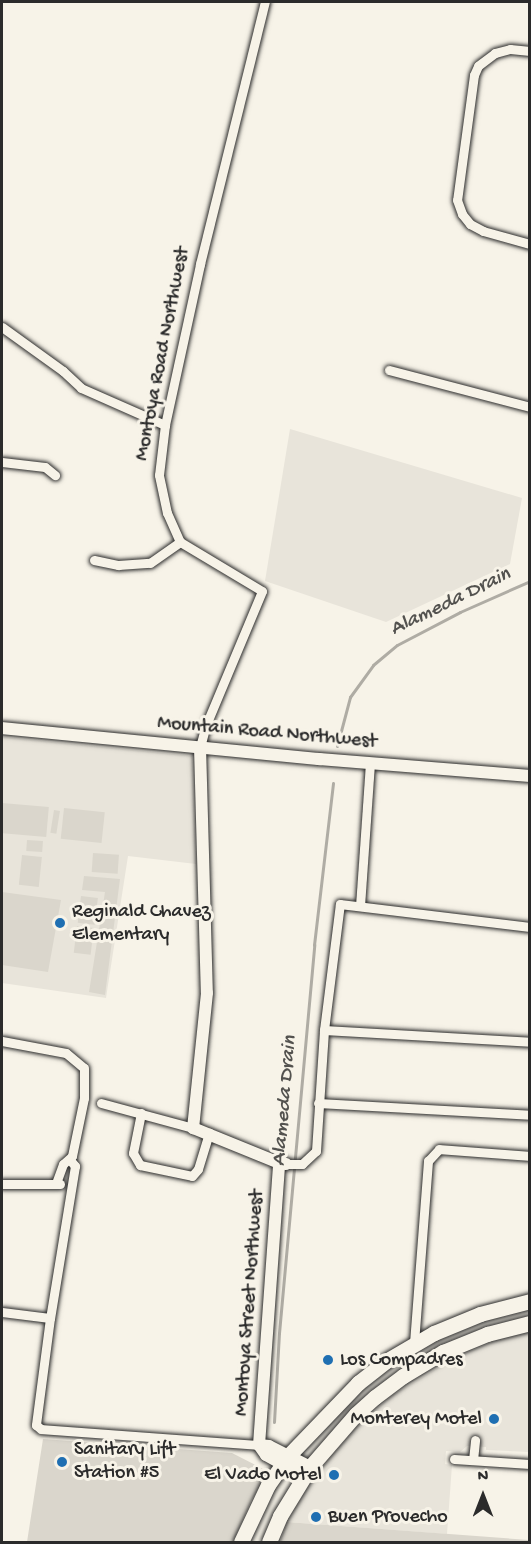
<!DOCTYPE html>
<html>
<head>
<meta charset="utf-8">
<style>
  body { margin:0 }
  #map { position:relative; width:531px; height:1544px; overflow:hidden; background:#f7f3e8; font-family:"Gochi Hand",sans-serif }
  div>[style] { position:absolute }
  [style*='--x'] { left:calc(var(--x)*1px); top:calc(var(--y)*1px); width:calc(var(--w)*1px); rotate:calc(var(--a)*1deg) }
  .built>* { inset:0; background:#e8e4da }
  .green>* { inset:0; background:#dad6cc; transform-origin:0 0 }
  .stream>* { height:3px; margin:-1.5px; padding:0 1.5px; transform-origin:1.5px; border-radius:1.5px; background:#afaca4 }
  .roads { filter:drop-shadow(0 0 2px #2b2b2b) drop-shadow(0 0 2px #2b2b2b) }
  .minor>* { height:9px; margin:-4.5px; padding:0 4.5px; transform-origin:4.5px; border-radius:4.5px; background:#f7f3e8 }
  .tertiary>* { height:12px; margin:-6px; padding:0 6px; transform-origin:6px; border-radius:6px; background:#f7f3e8 }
  .primary>* { height:15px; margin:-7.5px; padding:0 7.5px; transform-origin:7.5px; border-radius:7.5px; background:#f7f3e8 }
  .dots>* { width:16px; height:16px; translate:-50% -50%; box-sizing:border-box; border:3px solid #f7f3e8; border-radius:50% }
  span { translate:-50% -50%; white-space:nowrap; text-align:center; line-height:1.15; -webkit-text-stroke:6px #f7f3e8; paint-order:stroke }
  .street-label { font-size:20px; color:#2b2b2b }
  .poi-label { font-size:20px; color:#2b2b2b }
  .left { translate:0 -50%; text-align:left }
  .right { translate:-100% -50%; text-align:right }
  .water-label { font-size:21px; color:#53524f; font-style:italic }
  .frame { position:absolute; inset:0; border:3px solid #2b2b2b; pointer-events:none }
  .north { position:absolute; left:453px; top:1466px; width:60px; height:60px; -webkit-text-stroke:4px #f7f3e8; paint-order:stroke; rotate:0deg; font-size:16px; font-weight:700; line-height:24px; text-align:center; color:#2b2b2b }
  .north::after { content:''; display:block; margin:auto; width:21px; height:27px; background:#2b2b2b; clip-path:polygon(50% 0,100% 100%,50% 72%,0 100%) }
</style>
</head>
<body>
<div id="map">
  <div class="built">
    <i style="clip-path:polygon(290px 429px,522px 498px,510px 564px,386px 622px,265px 581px)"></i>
    <i style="clip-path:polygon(2px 737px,192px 756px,196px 864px,128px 856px,106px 998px,2px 983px)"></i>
    <i style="clip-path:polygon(529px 1329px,529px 1452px,486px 1450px,486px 1447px,467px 1446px,460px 1452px,446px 1451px,445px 1464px,452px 1465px,447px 1534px,287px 1522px,310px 1483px,329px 1459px,361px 1422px,393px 1395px,456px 1357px,495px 1341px,496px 1338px)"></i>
  </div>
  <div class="green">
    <i style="left:2px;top:803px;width:47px;height:30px;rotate:5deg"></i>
    <i style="left:64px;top:808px;width:41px;height:31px;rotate:6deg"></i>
    <i style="left:54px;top:810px;width:6px;height:23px;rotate:9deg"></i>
    <i style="left:27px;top:840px;width:16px;height:11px;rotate:4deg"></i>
    <i style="left:93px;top:853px;width:26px;height:19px;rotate:4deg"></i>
    <i style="left:22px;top:855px;width:20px;height:30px;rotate:6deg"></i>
    <i style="clip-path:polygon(84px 876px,120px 879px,105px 995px,89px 992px,105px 892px,82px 890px)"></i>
    <i style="clip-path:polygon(2px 892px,61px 900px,48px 972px,2px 965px)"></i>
    <i style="left:81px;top:896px;width:17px;height:27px;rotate:7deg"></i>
    <i style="left:77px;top:926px;width:17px;height:27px;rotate:7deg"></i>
    <i style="clip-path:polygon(43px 1439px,232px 1453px,269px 1472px,252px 1499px,233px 1542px,27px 1542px)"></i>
    <i style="clip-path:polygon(287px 1522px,529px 1540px,529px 1542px,280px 1542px)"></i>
  </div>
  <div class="stream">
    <i style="--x:337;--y:746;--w:51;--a:-75.1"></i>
    <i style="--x:350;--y:697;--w:39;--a:-54"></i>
    <i style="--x:373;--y:665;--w:31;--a:-40"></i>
    <i style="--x:397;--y:645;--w:71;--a:-27.6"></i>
    <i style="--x:460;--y:612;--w:77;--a:-23.9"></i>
    <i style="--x:274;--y:1422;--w:89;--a:-86.8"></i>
    <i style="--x:279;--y:1333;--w:390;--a:-84.8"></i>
    <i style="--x:314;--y:945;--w:163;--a:-83.3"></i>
  </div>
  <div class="roads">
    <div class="minor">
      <i style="--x:530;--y:51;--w:20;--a:-174"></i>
      <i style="--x:510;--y:49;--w:16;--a:165"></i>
      <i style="--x:495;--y:53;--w:21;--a:143"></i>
      <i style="--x:478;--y:66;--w:10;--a:114"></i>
      <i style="--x:474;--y:75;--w:126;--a:97.7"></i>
      <i style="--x:457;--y:200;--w:15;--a:70"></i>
      <i style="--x:462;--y:214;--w:13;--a:51"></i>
      <i style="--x:470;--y:224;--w:15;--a:28"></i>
      <i style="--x:483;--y:231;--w:49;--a:15.5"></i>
      <i style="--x:2;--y:327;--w:75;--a:35.8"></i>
      <i style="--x:63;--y:371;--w:25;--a:43"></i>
      <i style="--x:81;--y:388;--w:92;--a:23.8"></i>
      <i style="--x:389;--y:370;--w:146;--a:14.7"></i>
      <i style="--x:2;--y:462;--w:43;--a:6.6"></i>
      <i style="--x:45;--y:467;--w:13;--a:39"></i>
      <i style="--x:94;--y:560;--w:25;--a:12"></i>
      <i style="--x:118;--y:565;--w:32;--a:-4"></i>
      <i style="--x:150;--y:563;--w:37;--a:-35"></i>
      <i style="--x:200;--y:747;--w:23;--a:-75"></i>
      <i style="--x:206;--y:725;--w:145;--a:-67.3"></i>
      <i style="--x:262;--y:591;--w:96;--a:-149.1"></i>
      <i style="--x:180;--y:542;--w:32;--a:-114"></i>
      <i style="--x:167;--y:513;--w:39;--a:-102"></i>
      <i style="--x:159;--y:475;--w:50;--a:-83.2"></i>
      <i style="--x:165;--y:425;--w:165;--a:-77.7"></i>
      <i style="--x:200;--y:264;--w:270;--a:-76.1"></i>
      <i style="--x:360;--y:906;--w:144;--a:-86"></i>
      <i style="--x:324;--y:1030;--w:206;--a:3.3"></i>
      <i style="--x:2;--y:1041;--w:65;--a:10.6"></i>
      <i style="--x:66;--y:1053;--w:23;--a:40"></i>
      <i style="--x:84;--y:1068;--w:30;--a:90"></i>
      <i style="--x:84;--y:1098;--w:59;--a:101.7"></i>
      <i style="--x:72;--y:1156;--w:12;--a:138"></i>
      <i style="--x:63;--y:1164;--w:20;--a:110"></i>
      <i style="--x:101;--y:1103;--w:95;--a:15.2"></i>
      <i style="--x:318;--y:1103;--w:212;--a:3.2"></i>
      <i style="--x:141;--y:1113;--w:41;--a:101.3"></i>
      <i style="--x:133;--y:1153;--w:14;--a:60"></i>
      <i style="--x:140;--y:1165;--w:53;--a:11.9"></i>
      <i style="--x:192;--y:1176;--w:9;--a:-49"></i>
      <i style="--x:198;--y:1169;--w:38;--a:-73"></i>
      <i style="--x:70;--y:1160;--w:8;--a:50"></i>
      <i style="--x:75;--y:1166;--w:154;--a:99.3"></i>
      <i style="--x:50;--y:1318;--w:108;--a:97.5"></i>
      <i style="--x:36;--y:1425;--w:6;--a:39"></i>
      <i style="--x:41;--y:1429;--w:219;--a:4.2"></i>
      <i style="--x:286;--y:1164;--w:16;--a:0"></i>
      <i style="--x:302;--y:1164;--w:19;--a:-43"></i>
      <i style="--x:316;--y:1151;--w:121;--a:-86.2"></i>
      <i style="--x:324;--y:1030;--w:127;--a:-82.8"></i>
      <i style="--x:340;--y:904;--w:191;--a:6.9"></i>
      <i style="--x:2;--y:1184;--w:58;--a:0"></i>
      <i style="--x:2;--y:1312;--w:48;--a:7.1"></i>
      <i style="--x:414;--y:1343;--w:183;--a:-85.6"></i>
      <i style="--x:428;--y:1161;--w:16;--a:-47"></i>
      <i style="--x:439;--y:1149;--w:91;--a:4.4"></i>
      <i style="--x:454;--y:1459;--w:76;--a:3.8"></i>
      <i style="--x:473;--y:1460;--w:20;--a:-84"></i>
    </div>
    <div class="tertiary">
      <i style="--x:2;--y:728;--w:319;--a:5.6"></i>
      <i style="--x:319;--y:759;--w:212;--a:4.6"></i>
      <i style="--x:200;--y:747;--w:246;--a:88.4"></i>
      <i style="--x:207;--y:993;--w:136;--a:95.9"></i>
      <i style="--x:193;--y:1128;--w:93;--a:22.1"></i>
      <i style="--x:279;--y:1163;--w:7;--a:8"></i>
      <i style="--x:259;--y:1445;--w:283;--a:-85.9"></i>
      <i style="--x:259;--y:1445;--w:10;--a:6"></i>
      <i style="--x:269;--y:1446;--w:46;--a:27.1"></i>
      <i style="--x:259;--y:1445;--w:12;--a:55"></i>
      <i style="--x:266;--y:1455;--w:43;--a:28.9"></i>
    </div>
    <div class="primary">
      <i style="--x:241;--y:1542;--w:63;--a:-64.7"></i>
      <i style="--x:268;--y:1485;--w:37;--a:-55"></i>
      <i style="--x:289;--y:1455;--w:100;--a:-46.2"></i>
      <i style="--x:358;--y:1383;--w:36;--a:-38"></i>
      <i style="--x:386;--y:1361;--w:56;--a:-30.3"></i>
      <i style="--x:434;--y:1333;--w:50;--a:-22.4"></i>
      <i style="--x:480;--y:1314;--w:52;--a:-14.6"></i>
      <i style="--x:269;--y:1542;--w:28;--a:-67"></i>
      <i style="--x:280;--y:1516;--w:57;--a:-58.5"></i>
      <i style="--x:310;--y:1467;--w:70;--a:-49"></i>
      <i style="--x:356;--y:1414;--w:25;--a:-42"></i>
      <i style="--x:375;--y:1397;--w:35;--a:-37"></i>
      <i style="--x:403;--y:1376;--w:47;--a:-31"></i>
      <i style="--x:443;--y:1352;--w:48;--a:-22.2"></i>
      <i style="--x:487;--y:1334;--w:44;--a:-14.3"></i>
    </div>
  </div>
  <div class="dots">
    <i style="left:60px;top:923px;background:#1f6fb2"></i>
    <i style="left:328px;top:1360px;background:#1f6fb2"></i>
    <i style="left:494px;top:1419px;background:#1f6fb2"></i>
    <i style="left:62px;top:1462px;background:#1f6fb2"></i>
    <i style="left:334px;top:1475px;background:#1f6fb2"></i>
    <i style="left:316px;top:1517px;background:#1f6fb2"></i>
  </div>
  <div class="street-label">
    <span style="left:163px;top:354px;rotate:-79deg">Montoya Road Northwest</span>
    <span style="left:267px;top:733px;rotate:5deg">Mountain Road Northwest</span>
    <span style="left:250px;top:1303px;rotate:-86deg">Montoya Street Northwest</span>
  </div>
  <div class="poi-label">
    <span class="left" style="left:72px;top:924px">Reginald Chavez<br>Elementary</span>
    <span class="left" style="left:340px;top:1360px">Los Compadres</span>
    <span class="right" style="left:482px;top:1419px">Monterey Motel</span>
    <span class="left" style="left:74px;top:1462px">Sanitary Lift<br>Station #5</span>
    <span class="right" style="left:322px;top:1475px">El Vado Motel</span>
    <span class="left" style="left:328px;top:1517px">Buen Provecho</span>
  </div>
  <div class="water-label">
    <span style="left:451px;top:603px;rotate:-26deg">Alameda Drain</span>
    <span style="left:286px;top:1101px;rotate:-85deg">Alameda Drain</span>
  </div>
  <div class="frame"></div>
  <div class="north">N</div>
</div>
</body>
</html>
